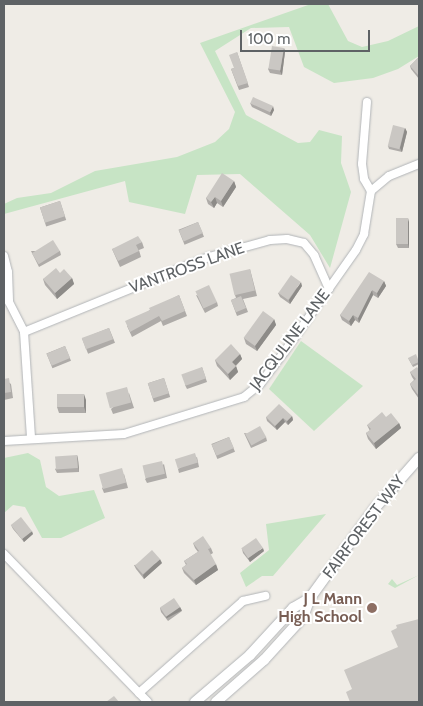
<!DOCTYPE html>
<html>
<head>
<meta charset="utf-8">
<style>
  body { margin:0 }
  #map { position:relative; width:423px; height:706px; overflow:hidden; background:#efece6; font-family:Cabin,sans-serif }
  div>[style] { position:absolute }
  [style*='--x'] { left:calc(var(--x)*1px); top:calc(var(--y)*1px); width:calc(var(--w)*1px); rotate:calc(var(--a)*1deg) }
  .green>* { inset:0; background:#c7e4c5 }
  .roads { filter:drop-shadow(0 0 1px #b1b4b7) drop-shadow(0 0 1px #b1b4b7) }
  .minor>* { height:8px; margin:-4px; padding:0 4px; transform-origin:4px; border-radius:4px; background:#fff }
  .secondary>* { height:10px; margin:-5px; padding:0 5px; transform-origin:5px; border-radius:5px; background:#fff }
  .wall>* { inset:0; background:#aeaba8; transform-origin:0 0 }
  .shaded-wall>* { inset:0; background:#8d8b88; transform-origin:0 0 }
  .building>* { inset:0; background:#cac7c3; transform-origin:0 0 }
  .dots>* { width:14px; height:14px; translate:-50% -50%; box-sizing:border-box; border:2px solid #fff; border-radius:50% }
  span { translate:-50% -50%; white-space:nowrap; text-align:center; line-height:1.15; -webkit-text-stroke:4px #fff; paint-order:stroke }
  .street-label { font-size:16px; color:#5e6265 }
  .education-label { font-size:16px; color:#785e54; font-weight:700 }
  .right { translate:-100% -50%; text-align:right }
  .frame { position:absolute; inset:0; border:5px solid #5e6265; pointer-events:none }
  .scale { position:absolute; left:240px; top:30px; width:130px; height:22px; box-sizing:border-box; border:2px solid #5e6265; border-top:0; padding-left:6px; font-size:15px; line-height:18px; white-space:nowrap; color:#5e6265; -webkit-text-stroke:4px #fff; paint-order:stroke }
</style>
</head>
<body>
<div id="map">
  <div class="green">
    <i style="clip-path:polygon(311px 4px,328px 4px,348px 41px,362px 47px,388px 41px,419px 26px,419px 56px,398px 69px,373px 78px,334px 83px,304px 67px,289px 27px,251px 28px,215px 51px,246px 115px,298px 143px,310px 142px,319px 130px,342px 136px,341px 163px,351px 192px,330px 268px,310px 235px,240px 174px,197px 175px,185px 214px,129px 202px,125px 181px,4px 214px,4px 204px,17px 198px,51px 193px,95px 171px,177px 157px,215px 142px,229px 129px,235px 112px,200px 43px)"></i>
    <i style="clip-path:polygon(301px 341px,363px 386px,314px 431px,269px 389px)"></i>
    <i style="clip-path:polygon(28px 453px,40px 460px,46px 487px,59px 496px,94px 490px,105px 518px,61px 538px,42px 538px,25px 507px,13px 505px,4px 513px,4px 458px)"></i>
    <i style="clip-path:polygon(326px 514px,273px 576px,262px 576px,246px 587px,240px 573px,269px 550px,266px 524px)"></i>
    <i style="clip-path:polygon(419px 575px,395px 588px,388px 584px,392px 579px,397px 585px)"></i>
  </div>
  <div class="roads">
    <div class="minor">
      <i style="--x:367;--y:102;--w:62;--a:94.6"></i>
      <i style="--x:362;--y:164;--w:15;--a:82"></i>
      <i style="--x:364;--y:179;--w:14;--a:60"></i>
      <i style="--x:4;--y:256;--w:16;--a:76"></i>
      <i style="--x:8;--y:272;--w:30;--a:88"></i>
      <i style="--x:9;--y:302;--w:34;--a:63"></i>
      <i style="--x:24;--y:332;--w:105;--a:86.2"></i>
      <i style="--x:24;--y:332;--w:200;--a:-22.1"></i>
      <i style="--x:209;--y:257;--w:63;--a:-15.6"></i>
      <i style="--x:270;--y:240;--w:17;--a:-3"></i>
      <i style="--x:287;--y:239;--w:17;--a:13"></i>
      <i style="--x:304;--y:243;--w:16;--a:50"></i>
      <i style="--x:314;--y:255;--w:37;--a:66"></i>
      <i style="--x:4;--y:441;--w:120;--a:-3.3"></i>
      <i style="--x:124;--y:434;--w:126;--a:-17.1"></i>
      <i style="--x:244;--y:397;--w:21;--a:-39"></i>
      <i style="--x:260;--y:384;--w:41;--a:-52.9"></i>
      <i style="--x:285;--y:351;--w:123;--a:-54.9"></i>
      <i style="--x:356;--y:250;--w:18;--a:-63"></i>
      <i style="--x:364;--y:234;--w:44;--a:-80.8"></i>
      <i style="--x:371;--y:191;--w:23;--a:-40"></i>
      <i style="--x:389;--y:176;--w:32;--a:-22"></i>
      <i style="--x:4;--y:554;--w:206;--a:45.8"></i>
      <i style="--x:139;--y:693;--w:139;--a:-41.5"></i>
      <i style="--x:243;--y:601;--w:23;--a:-13"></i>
    </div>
    <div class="secondary">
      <i style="--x:195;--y:702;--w:72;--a:-40.5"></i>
      <i style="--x:250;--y:655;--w:64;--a:-47.5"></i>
      <i style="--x:293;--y:608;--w:20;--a:-30"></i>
      <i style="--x:216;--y:702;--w:64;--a:-41.2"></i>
      <i style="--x:264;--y:660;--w:58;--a:-47.8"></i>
      <i style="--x:303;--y:617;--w:20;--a:-70"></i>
      <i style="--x:310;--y:598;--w:111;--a:-54.2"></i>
      <i style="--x:375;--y:508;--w:67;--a:-48.7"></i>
    </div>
  </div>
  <div class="wall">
    <i style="clip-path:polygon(284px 48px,285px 52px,282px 75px,270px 73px,268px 69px)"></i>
    <i style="clip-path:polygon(237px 52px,249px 87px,239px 90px,231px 69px,234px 68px)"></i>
    <i style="clip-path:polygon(419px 57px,419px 79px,411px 69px,410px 66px)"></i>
    <i style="clip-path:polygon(250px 103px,274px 110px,271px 116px,252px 107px)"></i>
    <i style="clip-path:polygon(405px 128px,407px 132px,402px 152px,389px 149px,388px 146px)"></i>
    <i style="clip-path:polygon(234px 181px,236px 187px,223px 207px,217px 203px,214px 208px,208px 204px,206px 198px)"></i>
    <i style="left:60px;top:201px;width:20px;height:21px;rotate:72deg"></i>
    <i style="left:198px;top:222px;width:16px;height:21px;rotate:68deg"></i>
    <i style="clip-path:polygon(409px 222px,409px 248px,398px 248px,396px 244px)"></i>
    <i style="clip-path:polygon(142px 242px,144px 248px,139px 250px,141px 257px,120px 267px,112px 249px)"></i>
    <i style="clip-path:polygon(31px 251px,60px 251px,61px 255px,39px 267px)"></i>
    <i style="clip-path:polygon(250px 269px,257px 296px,243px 299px,248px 312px,237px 316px,231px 300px,236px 298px,235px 295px)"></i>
    <i style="clip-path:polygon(60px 273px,72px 278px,74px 284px,57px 299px,45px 285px,43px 279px)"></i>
    <i style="clip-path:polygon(384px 281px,386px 286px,378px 298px,373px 295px,359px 323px,355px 320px,351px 326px,342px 320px,340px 315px)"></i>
    <i style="clip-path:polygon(302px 286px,290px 304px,280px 297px,278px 293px)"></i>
    <i style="clip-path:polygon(179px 295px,187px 316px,163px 326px,161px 321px,132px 337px,127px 326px,150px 310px)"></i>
    <i style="clip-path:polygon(196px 295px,217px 302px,218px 306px,205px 313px)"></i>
    <i style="clip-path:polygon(274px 319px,276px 325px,257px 351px,246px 344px,244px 338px)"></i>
    <i style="left:109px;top:328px;width:16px;height:29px;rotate:68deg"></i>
    <i style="left:65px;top:346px;width:16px;height:20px;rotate:68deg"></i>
    <i style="clip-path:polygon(240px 354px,242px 359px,236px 366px,238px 372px,230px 380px,217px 366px,215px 360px)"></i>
    <i style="clip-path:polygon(408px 358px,419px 362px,419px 364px,413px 367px)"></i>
    <i style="clip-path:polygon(202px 367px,207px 382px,187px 389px,185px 385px)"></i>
    <i style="clip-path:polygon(419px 370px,419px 399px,412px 389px,410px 384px,414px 380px,412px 377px,410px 372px)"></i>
    <i style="left:164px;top:378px;width:20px;height:17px;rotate:72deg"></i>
    <i style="clip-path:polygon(4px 379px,11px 384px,13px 398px,4px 400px)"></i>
    <i style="clip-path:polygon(129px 393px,134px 408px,113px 414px,111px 409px)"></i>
    <i style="clip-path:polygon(86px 400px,86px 413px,59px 413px,57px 407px)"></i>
    <i style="clip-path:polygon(292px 416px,293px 420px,288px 425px,285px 422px,277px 430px,267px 421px,266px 417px)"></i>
    <i style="clip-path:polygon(399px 423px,401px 428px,376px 449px,368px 439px,366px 433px,370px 431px,367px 425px)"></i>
    <i style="clip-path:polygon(244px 433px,266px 437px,267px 441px,251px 448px)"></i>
    <i style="left:229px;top:437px;width:16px;height:19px;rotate:68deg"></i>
    <i style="clip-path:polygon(77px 455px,78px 459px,79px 472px,57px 473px,55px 469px)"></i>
    <i style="clip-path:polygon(197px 457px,199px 467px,179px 473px,178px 469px)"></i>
    <i style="clip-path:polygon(164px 464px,167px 478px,147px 483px,145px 479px)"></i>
    <i style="clip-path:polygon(124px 474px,128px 488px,104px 493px,102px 488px)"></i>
    <i style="clip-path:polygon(11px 525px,33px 534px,24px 542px,13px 529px)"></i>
    <i style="clip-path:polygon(193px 543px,211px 548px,213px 553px,210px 555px,218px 570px,196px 585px,184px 573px,182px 568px,186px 565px,184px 561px,198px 552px,195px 548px)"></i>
    <i style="clip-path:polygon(242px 549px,264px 551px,250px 562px,243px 553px)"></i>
    <i style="clip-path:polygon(162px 563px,144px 579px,136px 569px,134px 565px)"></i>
    <i style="clip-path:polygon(180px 607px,182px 611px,168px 621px,161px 612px,160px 608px)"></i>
  </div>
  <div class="shaded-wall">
    <i style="clip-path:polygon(284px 48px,285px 52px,282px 75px,280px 71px)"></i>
    <i style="clip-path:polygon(273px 106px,274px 110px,271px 116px,270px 112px)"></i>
    <i style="clip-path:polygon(405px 128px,407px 132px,402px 152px,400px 148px)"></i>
    <i style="clip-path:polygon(234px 181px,236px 187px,223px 207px,221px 201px)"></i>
    <i style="clip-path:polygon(215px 197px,217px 203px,214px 208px,211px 202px)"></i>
    <i style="clip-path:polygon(408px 218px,409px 222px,409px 248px,408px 244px)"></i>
    <i style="clip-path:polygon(72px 278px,74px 284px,57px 299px,55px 293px)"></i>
    <i style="clip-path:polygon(384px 281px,386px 286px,378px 298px,377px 293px)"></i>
    <i style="clip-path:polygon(301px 282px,302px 286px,290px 304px,289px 300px)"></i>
    <i style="clip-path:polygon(372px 290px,373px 295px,359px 323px,358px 318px)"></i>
    <i style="clip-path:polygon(353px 315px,355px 320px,351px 326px,349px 321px)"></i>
    <i style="clip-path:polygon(274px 319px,276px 325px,257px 351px,255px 346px)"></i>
    <i style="clip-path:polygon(240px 354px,242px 359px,234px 367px,232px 362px)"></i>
    <i style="clip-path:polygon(236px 366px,238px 372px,230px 380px,228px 374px)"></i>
    <i style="clip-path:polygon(84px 394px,86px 400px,86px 413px,84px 407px)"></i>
    <i style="clip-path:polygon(292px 416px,293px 420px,288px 425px,287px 421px)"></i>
    <i style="clip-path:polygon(283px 418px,285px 422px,277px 430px,275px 426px)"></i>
    <i style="clip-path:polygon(399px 423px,401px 428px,376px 449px,374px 443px)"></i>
    <i style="clip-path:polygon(77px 455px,78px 459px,79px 472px,78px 468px)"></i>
    <i style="clip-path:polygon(32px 531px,33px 534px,24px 542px,22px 538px)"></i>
    <i style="clip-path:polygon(263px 548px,264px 551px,250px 562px,248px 558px)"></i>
    <i style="clip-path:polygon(160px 559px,162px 563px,144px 579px,143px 575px)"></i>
    <i style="clip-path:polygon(216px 564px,218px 570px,196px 585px,194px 580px)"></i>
    <i style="left:180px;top:607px;width:4px;height:17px;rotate:63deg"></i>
  </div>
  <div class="building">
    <i style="left:272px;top:46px;width:12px;height:23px;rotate:9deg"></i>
    <i style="clip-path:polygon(237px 52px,248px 83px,238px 86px,231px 69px,234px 68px,229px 55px)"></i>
    <i style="clip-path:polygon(419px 57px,419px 73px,418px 75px,410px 66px)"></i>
    <i style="left:253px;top:97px;width:22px;height:7px;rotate:24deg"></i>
    <i style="left:393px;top:125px;width:12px;height:22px;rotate:14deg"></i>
    <i style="clip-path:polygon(222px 173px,234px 181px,221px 201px,215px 197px,211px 202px,206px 198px)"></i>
    <i style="left:60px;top:201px;width:16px;height:21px;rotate:72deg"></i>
    <i style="left:396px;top:218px;width:12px;height:26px"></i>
    <i style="left:198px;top:222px;width:12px;height:21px;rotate:66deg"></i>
    <i style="clip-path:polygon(138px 236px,142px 242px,136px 245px,139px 251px,118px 261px,112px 249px)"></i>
    <i style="left:53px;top:240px;width:13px;height:25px;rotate:58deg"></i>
    <i style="clip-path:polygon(56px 268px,60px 273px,64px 269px,72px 278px,55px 293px,43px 279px)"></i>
    <i style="left:250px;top:269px;width:22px;height:21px;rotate:77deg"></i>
    <i style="clip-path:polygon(369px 272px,384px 281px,377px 293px,372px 290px,358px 318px,353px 315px,349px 321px,340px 315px)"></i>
    <i style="left:291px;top:275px;width:12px;height:22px;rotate:35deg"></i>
    <i style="left:209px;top:285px;width:19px;height:15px;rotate:65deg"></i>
    <i style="clip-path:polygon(179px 295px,185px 311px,162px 321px,159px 316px,130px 332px,125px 321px,150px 310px,149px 308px)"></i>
    <i style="left:241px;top:296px;width:13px;height:11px;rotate:67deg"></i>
    <i style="left:263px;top:311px;width:14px;height:33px;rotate:36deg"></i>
    <i style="left:109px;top:328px;width:12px;height:29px;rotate:70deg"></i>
    <i style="clip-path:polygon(231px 344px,240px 354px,232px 362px,236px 366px,228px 374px,215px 360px)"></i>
    <i style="left:65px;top:346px;width:13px;height:20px;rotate:67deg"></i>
    <i style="clip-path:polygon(416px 354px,419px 362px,412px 365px,408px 358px)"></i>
    <i style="left:202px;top:367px;width:12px;height:22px;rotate:70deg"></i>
    <i style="clip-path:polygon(417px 367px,419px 370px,419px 396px,410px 384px,416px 379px,410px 372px)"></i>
    <i style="clip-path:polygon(9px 378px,11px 392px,4px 393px,4px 379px)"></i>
    <i style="left:164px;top:378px;width:16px;height:17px;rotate:72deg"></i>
    <i style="left:127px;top:387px;width:16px;height:22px;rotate:75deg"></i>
    <i style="left:57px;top:394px;width:27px;height:13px"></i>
    <i style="clip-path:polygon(279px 404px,292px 416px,287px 421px,283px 418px,275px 426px,266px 417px)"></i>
    <i style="clip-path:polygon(382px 412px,386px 417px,391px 413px,399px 423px,374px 443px,366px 433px,371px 429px,367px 425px)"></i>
    <i style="left:260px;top:426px;width:13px;height:17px;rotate:61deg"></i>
    <i style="left:229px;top:437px;width:12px;height:19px;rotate:66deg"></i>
    <i style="left:195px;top:453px;width:10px;height:21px;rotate:73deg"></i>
    <i style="left:77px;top:455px;width:13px;height:22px;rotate:86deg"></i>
    <i style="left:162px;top:461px;width:13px;height:20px;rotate:77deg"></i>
    <i style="left:122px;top:468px;width:15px;height:24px;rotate:74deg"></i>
    <i style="left:21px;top:517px;width:18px;height:13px;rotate:52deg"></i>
    <i style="clip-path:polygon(203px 536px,211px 548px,208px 549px,216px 564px,194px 580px,182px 568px,187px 564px,184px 561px,199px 551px,193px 543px)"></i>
    <i style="left:256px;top:538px;width:12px;height:18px;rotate:55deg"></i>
    <i style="left:152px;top:550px;width:12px;height:23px;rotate:48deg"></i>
    <i style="left:174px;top:598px;width:11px;height:17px;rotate:56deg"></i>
    <i style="clip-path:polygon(419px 619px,419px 702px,350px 702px,346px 692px,352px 689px,344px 670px,398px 647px,391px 631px,397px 628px,396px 625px)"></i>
    <i style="clip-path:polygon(114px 696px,119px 702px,106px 702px)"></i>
  </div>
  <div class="dots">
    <i style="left:372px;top:608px;background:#8d6e63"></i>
  </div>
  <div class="street-label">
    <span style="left:187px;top:268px;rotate:-20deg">VANTROSS LANE</span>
    <span style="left:290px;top:340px;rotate:-53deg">JACQULINE LANE</span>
    <span style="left:364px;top:527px;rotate:-53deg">FAIRFOREST WAY</span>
  </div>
  <div class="education-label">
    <span class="right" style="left:362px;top:608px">J L Mann<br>High School</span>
  </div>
  <div class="frame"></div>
  <div class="scale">100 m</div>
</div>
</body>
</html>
